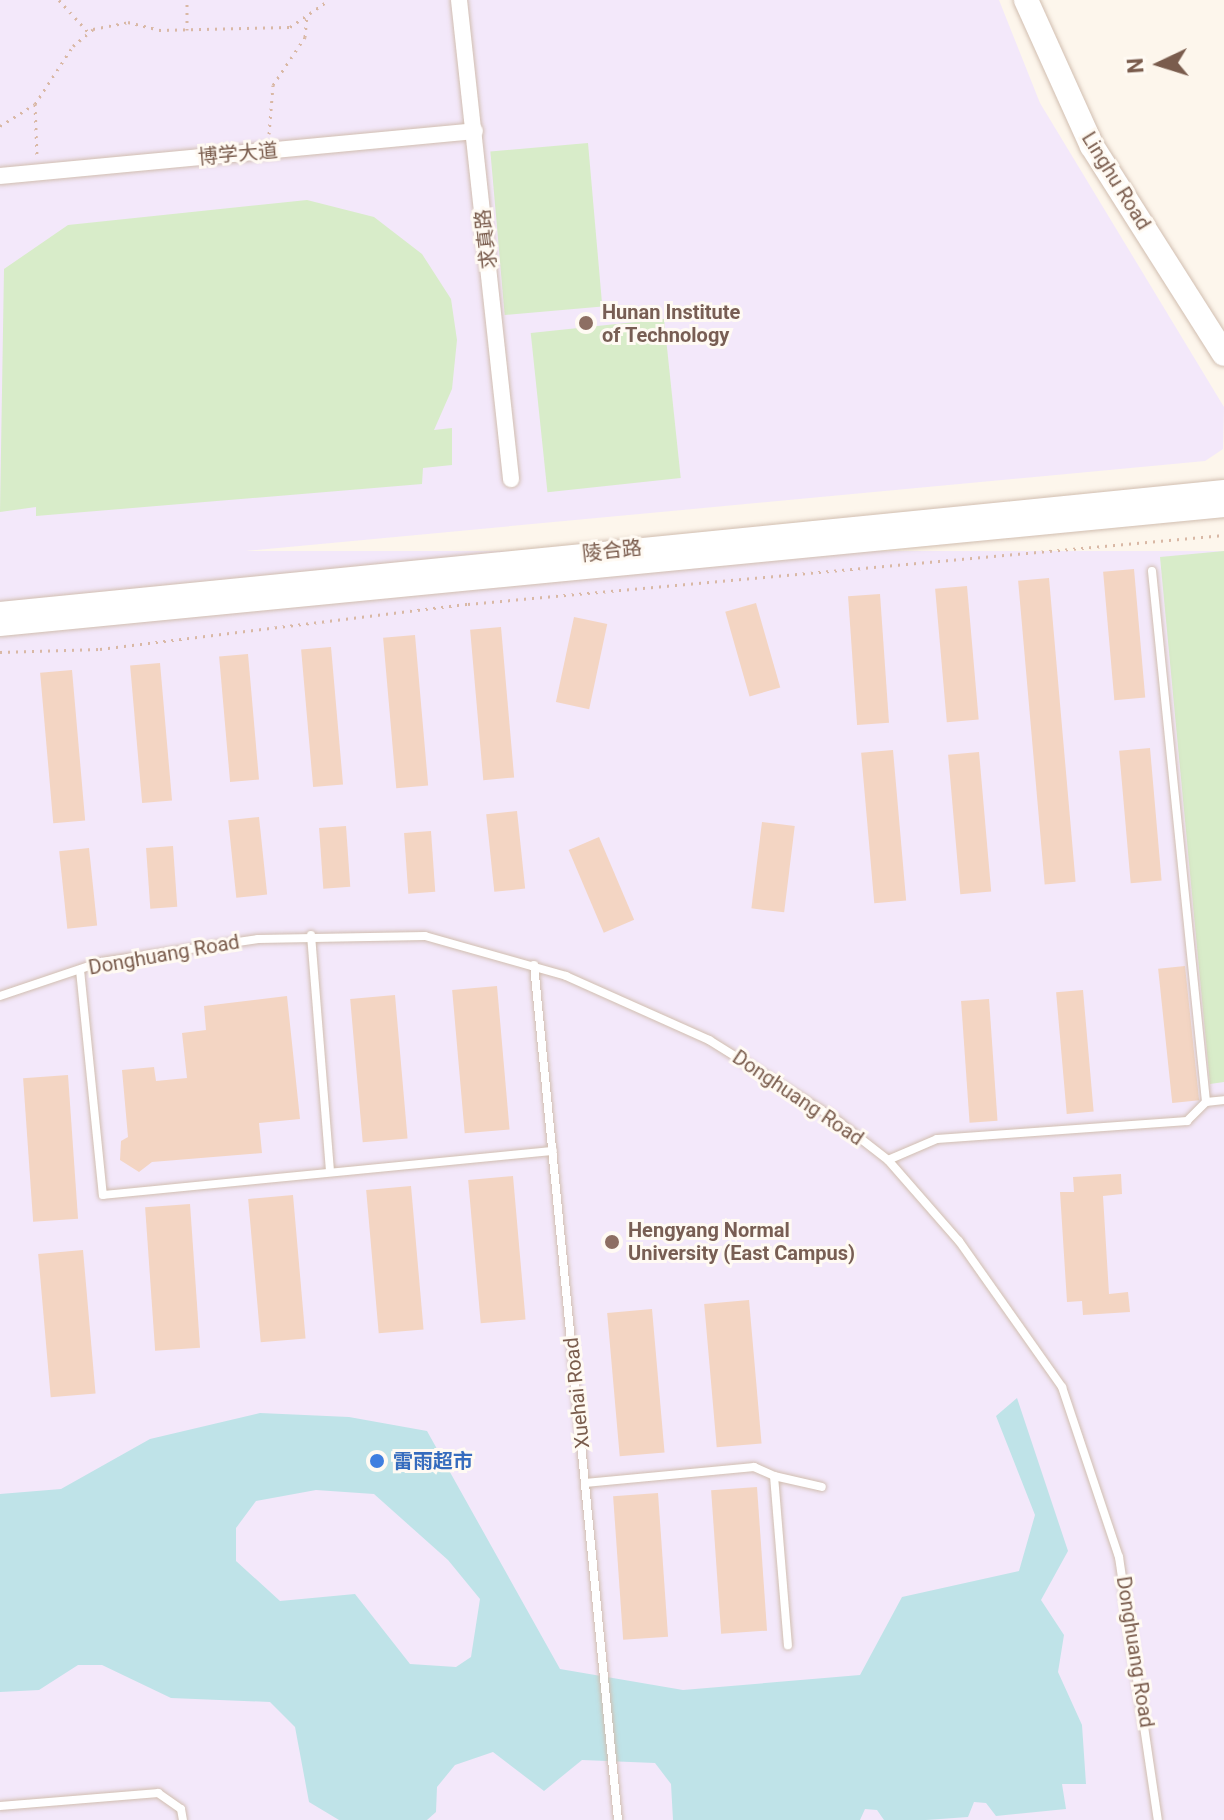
<!DOCTYPE html>
<html>
<head>
<meta charset="utf-8">
<style>
  body { margin:0 }
  #map { position:relative; width:1224px; height:1820px; overflow:hidden; background:#fdf6ec; font-family:Roboto,"Noto Sans SC",sans-serif }
  div>[style] { position:absolute }
  [style*='--x'] { left:calc(var(--x)*1px); top:calc(var(--y)*1px); width:calc(var(--w)*1px); rotate:calc(var(--a)*1deg) }
  .education>* { inset:0; background:#f3e8fa; transform-origin:0 0 }
  .green>* { inset:0; background:#d8ecc9; transform-origin:0 0 }
  .water>* { inset:0; background:#bfe3e8 }
  .building>* { inset:0; background:#f3d5c3; transform-origin:0 0 }
  .path>* { height:3px; margin-top:-1.5px; transform-origin:0; background:repeating-linear-gradient(90deg,#d9b8a5 0 2px,transparent 0 8px) }
  .roads { filter:drop-shadow(0 0 2px #d1beb0) drop-shadow(0 0 2px #d1beb0) }
  .service>* { height:8px; margin:-4px; padding:0 4px; transform-origin:4px; border-radius:4px; background:#fff }
  .minor>* { height:16px; margin:-8px; padding:0 8px; transform-origin:8px; border-radius:8px; background:#fff }
  .tertiary>* { height:20px; margin:-10px; padding:0 10px; transform-origin:10px; border-radius:10px; background:#fff }
  .secondary>* { height:24px; margin:-12px; padding:0 12px; transform-origin:12px; border-radius:12px; background:#fff }
  .dots>* { width:22px; height:22px; translate:-50% -50%; box-sizing:border-box; border:4px solid #fffaf3; border-radius:50% }
  span { translate:-50% -50%; white-space:nowrap; text-align:center; line-height:1.15; -webkit-text-stroke:6px #fffaf3; paint-order:stroke }
  .street-label { font-size:20px; color:#7a5c4d }
  .education-label { font-size:20px; color:#785e54; font-weight:700 }
  .left { translate:0 -50%; text-align:left }
  .shop-label { font-size:20px; color:#366cbe; font-weight:700 }
  .north { position:absolute; left:1120px; top:24px; width:80px; height:80px; -webkit-text-stroke:6px #fffaf3; paint-order:stroke; rotate:266deg; font-size:22px; font-weight:700; line-height:32px; text-align:center; color:#7a5c4d }
  .north::after { content:''; display:block; margin:auto; width:28px; height:36px; background:#7a5c4d; clip-path:polygon(50% 0,100% 100%,50% 72%,0 100%) }
</style>
</head>
<body>
<div id="map">
  <div class="education">
    <i style="clip-path:polygon(0 0,999px 0,1040px 103px,1224px 407px,1223px 449px,1205px 461px,0 574px)"></i>
    <i style="left:1224px;top:551px;width:1269px;height:1229px;rotate:90deg"></i>
  </div>
  <div class="green">
    <i style="left:588px;top:143px;width:164px;height:98px;rotate:85deg"></i>
    <i style="clip-path:polygon(307px 200px,374px 217px,422px 254px,451px 299px,457px 340px,452px 389px,434px 430px,452px 428px,452px 465px,423px 468px,422px 484px,36px 516px,36px 507px,0 512px,4px 269px,68px 225px)"></i>
    <i style="left:664px;top:319px;width:160px;height:134px;rotate:84deg"></i>
    <i style="clip-path:polygon(1224px 551px,1224px 1082px,1210px 1084px,1160px 557px)"></i>
  </div>
  <div class="water">
    <i style="clip-path:polygon(evenodd,1017px 1398px,1068px 1551px,1041px 1600px,1064px 1635px,1058px 1672px,1082px 1725px,1086px 1784px,1062px 1784px,1066px 1809px,996px 1816px,986px 1803px,974px 1802px,968px 1817px,926px 1820px,884px 1820px,877px 1810px,865px 1809px,860px 1820px,673px 1820px,671px 1784px,655px 1763px,582px 1760px,544px 1791px,493px 1752px,455px 1765px,437px 1787px,436px 1812px,427px 1820px,339px 1820px,309px 1802px,295px 1727px,270px 1702px,171px 1698px,102px 1665px,78px 1665px,39px 1690px,0 1692px,0 1494px,61px 1489px,150px 1439px,260px 1413px,349px 1417px,427px 1431px,560px 1669px,683px 1690px,860px 1675px,902px 1597px,1019px 1571px,1035px 1515px,996px 1416px,1017px 1398px,316px 1490px,374px 1494px,448px 1560px,480px 1599px,471px 1657px,456px 1667px,410px 1664px,355px 1594px,280px 1601px,236px 1561px,236px 1528px,256px 1501px,316px 1490px)"></i>
  </div>
  <div class="building">
    <i style="left:1134px;top:569px;width:129px;height:31px;rotate:85deg"></i>
    <i style="left:1049px;top:578px;width:305px;height:31px;rotate:85deg"></i>
    <i style="left:967px;top:586px;width:134px;height:32px;rotate:85deg"></i>
    <i style="left:880px;top:594px;width:129px;height:32px;rotate:86deg"></i>
    <i style="left:756px;top:603px;width:88px;height:32px;rotate:74deg"></i>
    <i style="left:574px;top:617px;width:34px;height:87px;rotate:12deg"></i>
    <i style="left:501px;top:627px;width:151px;height:31px;rotate:85deg"></i>
    <i style="left:415px;top:635px;width:151px;height:32px;rotate:85deg"></i>
    <i style="left:331px;top:647px;width:138px;height:30px;rotate:85deg"></i>
    <i style="left:248px;top:654px;width:126px;height:29px;rotate:85deg"></i>
    <i style="left:160px;top:663px;width:138px;height:30px;rotate:85deg"></i>
    <i style="left:72px;top:670px;width:151px;height:32px;rotate:85deg"></i>
    <i style="left:1150px;top:748px;width:133px;height:31px;rotate:85deg"></i>
    <i style="left:893px;top:750px;width:151px;height:32px;rotate:85deg"></i>
    <i style="left:979px;top:752px;width:140px;height:31px;rotate:85deg"></i>
    <i style="left:517px;top:811px;width:78px;height:31px;rotate:84deg"></i>
    <i style="left:259px;top:817px;width:78px;height:31px;rotate:84deg"></i>
    <i style="left:762px;top:822px;width:33px;height:87px;rotate:7deg"></i>
    <i style="left:346px;top:826px;width:61px;height:27px;rotate:86deg"></i>
    <i style="left:431px;top:831px;width:61px;height:27px;rotate:86deg"></i>
    <i style="left:599px;top:837px;width:90px;height:33px;rotate:67deg"></i>
    <i style="left:173px;top:846px;width:61px;height:27px;rotate:86deg"></i>
    <i style="left:89px;top:848px;width:78px;height:30px;rotate:84deg"></i>
    <i style="left:1185px;top:966px;width:135px;height:27px;rotate:84deg"></i>
    <i style="left:497px;top:986px;width:144px;height:45px;rotate:85deg"></i>
    <i style="left:1083px;top:990px;width:122px;height:27px;rotate:85deg"></i>
    <i style="left:395px;top:995px;width:144px;height:45px;rotate:85deg"></i>
    <i style="clip-path:polygon(287px 996px,300px 1119px,259px 1123px,262px 1153px,152px 1162px,139px 1172px,120px 1160px,121px 1141px,128px 1137px,122px 1070px,154px 1067px,156px 1081px,187px 1078px,182px 1033px,206px 1030px,204px 1006px)"></i>
    <i style="left:989px;top:999px;width:122px;height:28px;rotate:86deg"></i>
    <i style="left:68px;top:1075px;width:144px;height:45px;rotate:86deg"></i>
    <i style="clip-path:polygon(1121px 1174px,1122px 1194px,1103px 1196px,1109px 1294px,1128px 1292px,1130px 1312px,1083px 1315px,1082px 1301px,1067px 1302px,1060px 1192px,1074px 1192px,1073px 1177px)"></i>
    <i style="left:513px;top:1176px;width:144px;height:45px;rotate:85deg"></i>
    <i style="left:411px;top:1186px;width:144px;height:45px;rotate:85deg"></i>
    <i style="left:293px;top:1195px;width:144px;height:45px;rotate:85deg"></i>
    <i style="left:190px;top:1204px;width:144px;height:45px;rotate:86deg"></i>
    <i style="left:83px;top:1250px;width:144px;height:45px;rotate:85deg"></i>
    <i style="left:749px;top:1300px;width:144px;height:45px;rotate:85deg"></i>
    <i style="left:652px;top:1309px;width:144px;height:45px;rotate:85deg"></i>
    <i style="left:757px;top:1487px;width:144px;height:46px;rotate:86deg"></i>
    <i style="left:658px;top:1493px;width:144px;height:45px;rotate:86deg"></i>
  </div>
  <div class="path">
    <i style="--x:59;--y:0;--w:43;--a:47.8"></i>
    <i style="--x:187;--y:30;--w:30;--a:-90"></i>
    <i style="--x:35;--y:104;--w:52;--a:87.8"></i>
    <i style="--x:0;--y:126;--w:41;--a:-32.2"></i>
    <i style="--x:35;--y:104;--w:69;--a:-56.8"></i>
    <i style="--x:73;--y:46;--w:26;--a:-40"></i>
    <i style="--x:93;--y:29;--w:36;--a:-11"></i>
    <i style="--x:128;--y:22;--w:32;--a:14"></i>
    <i style="--x:159;--y:30;--w:131;--a:-1.3"></i>
    <i style="--x:290;--y:27;--w:47;--a:-34.7"></i>
    <i style="--x:269;--y:134;--w:49;--a:-85.3"></i>
    <i style="--x:273;--y:85;--w:58;--a:-56.3"></i>
    <i style="--x:305;--y:37;--w:21;--a:-85"></i>
    <i style="--x:0;--y:652;--w:100;--a:-1.7"></i>
    <i style="--x:100;--y:649;--w:371;--a:-7"></i>
    <i style="--x:468;--y:604;--w:759;--a:-5.21"></i>
  </div>
  <div class="roads">
    <div class="service">
      <i style="--x:1152;--y:571;--w:534;--a:84.19"></i>
      <i style="--x:1206;--y:1102;--w:18;--a:-6"></i>
      <i style="--x:311;--y:935;--w:237;--a:85.4"></i>
      <i style="--x:534;--y:965;--w:859;--a:84.39"></i>
      <i style="--x:80;--y:970;--w:226;--a:84.2"></i>
      <i style="--x:103;--y:1195;--w:452;--a:-5.6"></i>
      <i style="--x:0;--y:996;--w:107;--a:-18.6"></i>
      <i style="--x:101;--y:962;--w:159;--a:-8.3"></i>
      <i style="--x:258;--y:939;--w:167;--a:-1"></i>
      <i style="--x:425;--y:936;--w:147;--a:15.8"></i>
      <i style="--x:566;--y:976;--w:157;--a:24.1"></i>
      <i style="--x:709;--y:1040;--w:147;--a:32"></i>
      <i style="--x:834;--y:1118;--w:68;--a:37.9"></i>
      <i style="--x:888;--y:1160;--w:108;--a:48.8"></i>
      <i style="--x:959;--y:1241;--w:179;--a:54.8"></i>
      <i style="--x:1062;--y:1387;--w:179;--a:71.5"></i>
      <i style="--x:1119;--y:1557;--w:266;--a:81.6"></i>
      <i style="--x:888;--y:1160;--w:53;--a:-23.2"></i>
      <i style="--x:937;--y:1139;--w:251;--a:-4.1"></i>
      <i style="--x:1187;--y:1121;--w:27;--a:-45"></i>
      <i style="--x:774;--y:1476;--w:49;--a:12.9"></i>
      <i style="--x:585;--y:1483;--w:170;--a:-5.4"></i>
      <i style="--x:754;--y:1467;--w:22;--a:24"></i>
      <i style="--x:774;--y:1476;--w:170;--a:85.3"></i>
      <i style="--x:0;--y:1806;--w:159;--a:-4.7"></i>
      <i style="--x:158;--y:1793;--w:28;--a:35"></i>
      <i style="--x:181;--y:1809;--w:11;--a:80"></i>
    </div>
    <div class="minor">
      <i style="--x:459;--y:0;--w:482;--a:83.8"></i>
      <i style="--x:0;--y:176;--w:477;--a:-5.4"></i>
    </div>
    <div class="tertiary">
      <i style="--x:0;--y:612;--w:1230;--a:-5.69"></i>
      <i style="--x:0;--y:626;--w:1230;--a:-5.55"></i>
    </div>
    <div class="secondary">
      <i style="--x:1026;--y:0;--w:160;--a:65.7"></i>
      <i style="--x:1092;--y:146;--w:246;--a:57.6"></i>
    </div>
  </div>
  <div class="dots">
    <i style="left:586px;top:323px;background:#8d6e63"></i>
    <i style="left:612px;top:1242px;background:#8d6e63"></i>
    <i style="left:377px;top:1461px;background:#3f7fe0"></i>
  </div>
  <div class="street-label">
    <span style="left:238px;top:154px;rotate:-5deg">博学大道</span>
    <span style="left:1116px;top:181px;rotate:58deg">Linghu Road</span>
    <span style="left:486px;top:239px;rotate:-96deg">求真路</span>
    <span style="left:612px;top:551px;rotate:-6deg">陵合路</span>
    <span style="left:164px;top:955px;rotate:-10deg">Donghuang Road</span>
    <span style="left:798px;top:1098px;rotate:34deg">Donghuang Road</span>
    <span style="left:577px;top:1393px;rotate:-96deg">Xuehai Road</span>
    <span style="left:1135px;top:1652px;rotate:81deg">Donghuang Road</span>
  </div>
  <div class="education-label">
    <span class="left" style="left:602px;top:324px">Hunan Institute<br>of Technology</span>
    <span class="left" style="left:628px;top:1242px">Hengyang Normal<br>University (East Campus)</span>
  </div>
  <div class="shop-label">
    <span class="left" style="left:393px;top:1461px">雷雨超市</span>
  </div>
  <div class="north">N</div>
</div>
</body>
</html>
